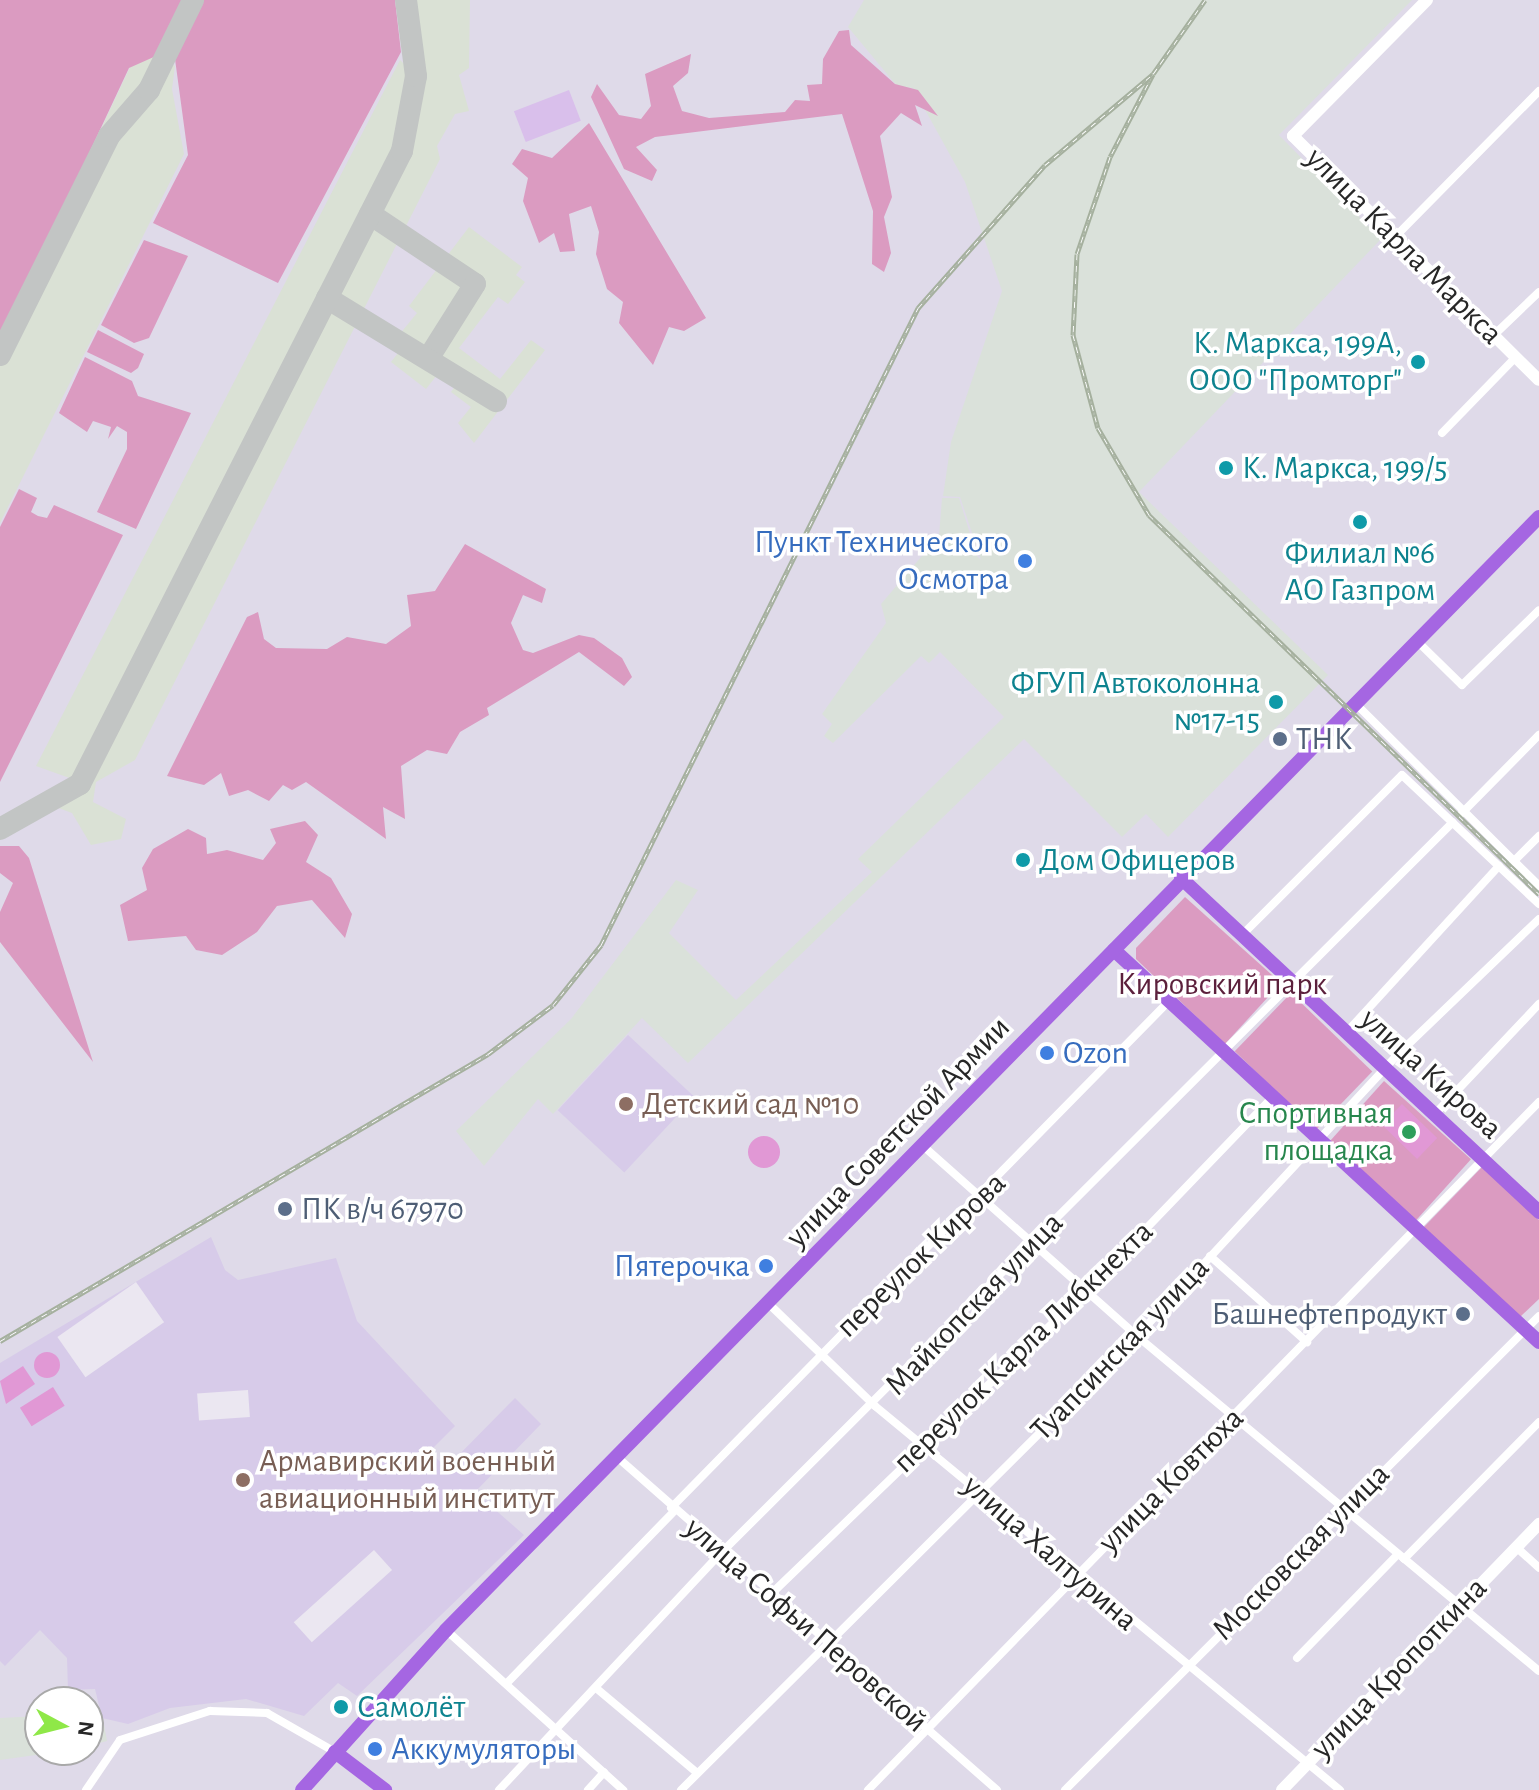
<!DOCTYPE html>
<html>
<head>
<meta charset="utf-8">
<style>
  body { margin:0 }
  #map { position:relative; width:1539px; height:1790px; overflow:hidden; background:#dfdae9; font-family:"Alegreya Sans",sans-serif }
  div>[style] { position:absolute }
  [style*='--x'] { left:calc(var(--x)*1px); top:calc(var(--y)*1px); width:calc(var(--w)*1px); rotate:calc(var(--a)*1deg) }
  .industrial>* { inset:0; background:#dae1da }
  .education>* { inset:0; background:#d7cbe9; transform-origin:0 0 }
  .airport>* { inset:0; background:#dae1d5 }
  .green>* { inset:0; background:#db9bc1; transform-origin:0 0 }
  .sand>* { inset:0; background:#d9bfeb; transform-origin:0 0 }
  .pitch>* { inset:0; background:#e198d5; transform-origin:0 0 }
  .round { border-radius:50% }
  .plaza>* { inset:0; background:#ebe7f1; transform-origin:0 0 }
  .taxiway>* { height:22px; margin:-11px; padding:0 11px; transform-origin:11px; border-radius:11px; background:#c2c5c4 }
  .street>* { height:8px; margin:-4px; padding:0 4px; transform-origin:4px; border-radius:4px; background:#fff }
  .secondary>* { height:12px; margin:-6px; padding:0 6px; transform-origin:6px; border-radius:6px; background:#fff }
  .primary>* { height:14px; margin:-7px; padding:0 7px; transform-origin:7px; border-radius:7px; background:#a566e2 }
  .rail>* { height:5px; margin-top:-2.5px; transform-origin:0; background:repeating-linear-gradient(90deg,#fff 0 6px,#a5b09e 0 12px); box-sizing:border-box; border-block:2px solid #a5b09e }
  .dots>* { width:22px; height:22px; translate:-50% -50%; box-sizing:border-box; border:4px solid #fff; border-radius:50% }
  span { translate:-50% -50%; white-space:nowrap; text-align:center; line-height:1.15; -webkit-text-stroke:7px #fff; paint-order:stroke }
  .street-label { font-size:32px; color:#272727 }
  .culture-label { font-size:32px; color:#0d838f }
  .right { translate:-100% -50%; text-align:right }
  .left { translate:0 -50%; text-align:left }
  .shop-label { font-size:32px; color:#366cbe }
  .service-label { font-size:32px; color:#4e5e75 }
  .park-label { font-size:32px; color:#5c203c }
  .education-label { font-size:32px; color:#785e54 }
  .leisure-label { font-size:32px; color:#27864d }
  .north { position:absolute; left:24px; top:1686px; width:80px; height:80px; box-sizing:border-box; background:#fff; border:2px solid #a9a9a9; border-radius:50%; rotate:97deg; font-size:22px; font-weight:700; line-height:32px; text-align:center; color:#272727 }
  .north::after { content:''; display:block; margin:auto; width:28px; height:36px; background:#8fe848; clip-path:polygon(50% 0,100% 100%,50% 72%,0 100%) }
</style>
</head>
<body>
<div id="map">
  <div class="industrial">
    <i style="clip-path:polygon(864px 0,1412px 0,1279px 135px,1381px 239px,1139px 492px,1328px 675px,1168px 837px,1146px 814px,1122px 837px,1024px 739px,688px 1063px,642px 1018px,553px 1114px,538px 1099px,484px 1166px,456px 1131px,571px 1019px,676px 880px,698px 890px,669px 933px,736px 1000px,872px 872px,858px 859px,1004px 717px,940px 652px,929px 663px,921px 656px,833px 743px,824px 736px,832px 724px,822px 714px,886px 623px,881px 604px,939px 536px,942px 498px,959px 498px,977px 556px,981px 560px,960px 497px,943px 496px,951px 442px,1002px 291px,965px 182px,913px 88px,897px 86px,848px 27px)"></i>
    <i style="clip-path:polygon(101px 1708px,107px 1741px,88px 1746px,88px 1710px)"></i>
    <i style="clip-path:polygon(40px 1716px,40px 1750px,72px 1750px,0 1760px,0 1718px)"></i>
  </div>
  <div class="education">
    <i style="left:628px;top:1035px;width:91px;height:103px;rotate:43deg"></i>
    <i style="clip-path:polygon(211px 1237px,225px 1270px,238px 1280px,336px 1258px,357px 1321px,455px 1426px,430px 1451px,446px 1468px,515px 1398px,541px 1424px,475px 1492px,524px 1535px,357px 1696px,338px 1683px,304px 1716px,246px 1699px,170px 1708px,128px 1724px,102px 1718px,95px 1689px,68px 1690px,67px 1658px,40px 1630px,5px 1666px,0 1661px,0 1363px)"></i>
  </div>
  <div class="airport">
    <i style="clip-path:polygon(406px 0,470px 0,469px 68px,459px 75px,469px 111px,455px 114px,437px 146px,440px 159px,135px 760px,96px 782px,93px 802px,126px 819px,121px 839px,91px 845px,72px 813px,53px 806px,89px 785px,36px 766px,400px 60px,416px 75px)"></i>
    <i style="clip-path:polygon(153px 54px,175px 66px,172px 89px,184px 154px,0 523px,0 343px,130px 67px)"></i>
    <i style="clip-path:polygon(469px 227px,522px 267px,516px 275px,525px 282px,508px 304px,498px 297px,459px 348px,500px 379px,531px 340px,545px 350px,474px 443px,458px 423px,471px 407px,451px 392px,458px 382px,441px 370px,426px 389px,391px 362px,398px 353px,390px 346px,417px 313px,409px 306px)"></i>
  </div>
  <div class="green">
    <i style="clip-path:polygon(0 0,184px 0,156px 56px,129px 68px,0 343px)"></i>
    <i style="clip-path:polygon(204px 0,395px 0,401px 52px,278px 283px,153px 223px,188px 155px,175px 59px)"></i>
    <i style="clip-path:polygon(849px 30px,851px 45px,895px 84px,918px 90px,938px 116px,915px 105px,922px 126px,901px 113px,880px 136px,892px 197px,884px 217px,891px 253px,884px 272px,872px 264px,873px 211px,842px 114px,655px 137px,636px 147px,657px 170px,652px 181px,624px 169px,591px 97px,597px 84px,619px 115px,641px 119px,651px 106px,645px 74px,691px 54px,688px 73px,673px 86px,682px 111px,709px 118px,785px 112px,795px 100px,810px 101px,807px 85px,822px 84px,823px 59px,839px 31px)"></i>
    <i style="clip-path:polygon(589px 123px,706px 318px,684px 331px,669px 327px,653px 365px,619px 323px,623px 302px,607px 289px,596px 254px,599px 232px,591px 206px,569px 214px,575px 251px,560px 252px,554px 233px,539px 243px,523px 201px,528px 178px,512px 164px,522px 149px,552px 158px)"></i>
    <i style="clip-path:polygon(144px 240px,188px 256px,149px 338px,134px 343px,101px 325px)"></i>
    <i style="clip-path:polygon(98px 330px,144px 354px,138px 368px,131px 373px,87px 352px)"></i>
    <i style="clip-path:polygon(85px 357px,132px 381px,138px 396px,191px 413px,136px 529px,97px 512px,127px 449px,127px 432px,117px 426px,108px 439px,111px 427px,93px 421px,87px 432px,59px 413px)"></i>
    <i style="clip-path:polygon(19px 489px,37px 498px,31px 512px,38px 516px,47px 518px,54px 505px,123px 535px,0 782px,0 527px)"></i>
    <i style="clip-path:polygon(465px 544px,546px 589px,542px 603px,523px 595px,511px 623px,523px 650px,533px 653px,579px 635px,594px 638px,622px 658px,632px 677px,624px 686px,579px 652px,487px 708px,489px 715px,460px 732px,447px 754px,427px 750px,401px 766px,405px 819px,383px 807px,386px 839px,306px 782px,292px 790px,283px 785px,269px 801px,248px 790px,229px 796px,221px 773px,204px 785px,167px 776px,247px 617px,258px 612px,264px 639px,276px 648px,327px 649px,347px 637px,386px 644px,411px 626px,407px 595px,435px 591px)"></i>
    <i style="clip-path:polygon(305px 821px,318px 835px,306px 862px,331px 878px,352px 914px,345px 938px,312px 900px,277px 906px,257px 932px,222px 955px,196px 950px,186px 936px,128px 941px,120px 905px,147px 890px,142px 868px,153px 849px,188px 829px,206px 838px,207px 854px,227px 850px,263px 860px,276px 843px,270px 829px)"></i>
    <i style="clip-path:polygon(0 846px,19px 846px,29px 858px,93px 1062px,0 942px,0 912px,13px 883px,0 873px)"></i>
    <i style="clip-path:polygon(1185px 897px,1281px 983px,1225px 1044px,1136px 959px,1136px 948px)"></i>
    <i style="left:1291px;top:993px;width:113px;height:81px;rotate:44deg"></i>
    <i style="left:1384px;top:1081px;width:117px;height:82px;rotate:42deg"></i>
    <i style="clip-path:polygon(1482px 1167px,1539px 1220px,1539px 1299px,1520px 1317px,1423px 1228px)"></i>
  </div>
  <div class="sand">
    <i style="left:569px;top:90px;width:33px;height:59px;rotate:69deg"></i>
  </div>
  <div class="pitch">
    <i style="left:1402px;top:1104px;width:49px;height:29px;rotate:44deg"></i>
    <i class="round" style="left:748px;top:1136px;width:32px;height:32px"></i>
    <i class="round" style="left:34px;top:1352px;width:26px;height:26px"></i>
    <i style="clip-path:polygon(23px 1366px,35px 1384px,6px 1404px,0 1381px)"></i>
    <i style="left:53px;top:1387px;width:22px;height:39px;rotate:58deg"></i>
  </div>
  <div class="plaza">
    <i style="left:136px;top:1282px;width:49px;height:96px;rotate:55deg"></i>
    <i style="left:248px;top:1390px;width:27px;height:51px;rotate:86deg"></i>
    <i style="left:374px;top:1550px;width:27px;height:108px;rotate:48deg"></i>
  </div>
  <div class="taxiway">
    <i style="--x:370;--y:214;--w:126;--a:33.7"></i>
    <i style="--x:475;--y:284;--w:86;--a:122.2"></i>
    <i style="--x:327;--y:298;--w:198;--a:31.4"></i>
    <i style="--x:0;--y:355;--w:245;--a:-63.5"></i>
    <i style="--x:109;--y:136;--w:61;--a:-49"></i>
    <i style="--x:149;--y:90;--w:100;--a:-63.9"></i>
    <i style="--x:0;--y:829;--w:92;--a:-29.4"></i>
    <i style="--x:80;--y:784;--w:710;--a:-63.04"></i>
    <i style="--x:402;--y:151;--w:76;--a:-79.4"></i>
    <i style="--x:416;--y:76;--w:77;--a:-97.5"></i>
  </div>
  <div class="street">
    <i style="--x:1395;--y:237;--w:205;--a:-45.4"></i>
    <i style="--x:1494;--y:335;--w:62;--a:-43.7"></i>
    <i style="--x:1442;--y:433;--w:106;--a:-45.8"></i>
    <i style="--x:1417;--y:641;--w:63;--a:44.4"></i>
    <i style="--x:1462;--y:685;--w:107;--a:-44.2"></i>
    <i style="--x:1355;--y:703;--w:260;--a:44.8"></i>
    <i style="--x:1462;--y:813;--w:110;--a:-45.4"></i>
    <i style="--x:1513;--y:862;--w:37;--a:-45"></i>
    <i style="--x:1242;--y:935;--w:226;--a:-45"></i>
    <i style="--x:1402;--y:775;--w:188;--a:43.3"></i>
    <i style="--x:1345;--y:1034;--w:228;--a:-47.5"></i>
    <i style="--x:1434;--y:1115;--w:153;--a:-46.6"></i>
    <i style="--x:922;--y:1145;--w:288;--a:41.6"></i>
    <i style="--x:1137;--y:1336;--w:523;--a:39.81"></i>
    <i style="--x:1210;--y:1256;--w:130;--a:41.6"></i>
    <i style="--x:770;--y:1305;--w:146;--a:43.9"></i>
    <i style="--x:875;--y:1406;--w:603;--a:39.55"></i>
    <i style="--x:617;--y:1457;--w:505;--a:41.23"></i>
    <i style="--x:671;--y:1508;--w:711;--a:-45.51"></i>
    <i style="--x:1516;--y:1547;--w:31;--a:42"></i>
    <i style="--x:1404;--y:1559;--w:192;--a:-45.4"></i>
    <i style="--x:769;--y:1596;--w:444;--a:-43.9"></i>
    <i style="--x:1089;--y:1288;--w:267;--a:-46.1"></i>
    <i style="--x:446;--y:1630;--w:239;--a:42.1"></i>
    <i style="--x:1297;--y:1658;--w:145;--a:-45.8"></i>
    <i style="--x:507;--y:1683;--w:240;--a:-45.8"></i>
    <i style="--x:596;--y:1688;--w:131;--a:40"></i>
    <i style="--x:86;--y:1790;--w:60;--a:-55.8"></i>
    <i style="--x:120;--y:1740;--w:95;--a:-17.9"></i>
    <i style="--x:210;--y:1711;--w:57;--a:2"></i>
    <i style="--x:267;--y:1713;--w:78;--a:29.8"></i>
    <i style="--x:499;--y:1790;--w:325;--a:-46.9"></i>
    <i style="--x:721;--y:1553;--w:1034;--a:-44.96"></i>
    <i style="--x:588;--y:1790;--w:24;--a:-48"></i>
    <i style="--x:681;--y:1790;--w:643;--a:-44.87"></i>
    <i style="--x:1137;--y:1336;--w:380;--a:-47.2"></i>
    <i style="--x:1395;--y:1057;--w:199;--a:-43.8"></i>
    <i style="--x:868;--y:1790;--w:961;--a:-45.72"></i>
    <i style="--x:1065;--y:1790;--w:670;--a:-45"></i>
  </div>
  <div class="secondary">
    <i style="--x:1427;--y:0;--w:191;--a:134.6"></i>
    <i style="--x:1293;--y:136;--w:346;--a:44.8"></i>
    <i style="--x:1282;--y:1790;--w:370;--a:-46"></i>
  </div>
  <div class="primary">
    <i style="--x:1181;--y:878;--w:490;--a:43"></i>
    <i style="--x:1114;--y:950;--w:578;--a:42.69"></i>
    <i style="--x:335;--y:1752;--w:63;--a:37.2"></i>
    <i style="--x:302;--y:1790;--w:215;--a:-48"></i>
    <i style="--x:446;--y:1630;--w:1560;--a:-45.52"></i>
  </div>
  <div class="rail">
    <i style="--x:1205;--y:0;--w:90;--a:125.1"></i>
    <i style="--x:1153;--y:74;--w:93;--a:117.4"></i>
    <i style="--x:1110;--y:157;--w:102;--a:108.8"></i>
    <i style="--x:1077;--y:254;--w:81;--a:92.8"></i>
    <i style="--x:1073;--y:335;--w:96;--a:75"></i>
    <i style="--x:1098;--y:428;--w:101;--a:59.6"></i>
    <i style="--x:1149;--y:515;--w:544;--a:44.18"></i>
    <i style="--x:0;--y:1341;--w:566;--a:-30.46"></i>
    <i style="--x:488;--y:1054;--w:81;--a:-37"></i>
    <i style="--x:553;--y:1005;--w:77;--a:-51.3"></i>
    <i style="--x:601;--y:945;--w:712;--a:-63.54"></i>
    <i style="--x:918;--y:308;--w:191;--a:-48.4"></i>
    <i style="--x:1045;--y:165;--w:141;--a:-40.1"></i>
  </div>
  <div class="dots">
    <i style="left:1418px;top:362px;background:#0f9aa8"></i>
    <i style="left:1226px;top:468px;background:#0f9aa8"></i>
    <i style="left:1360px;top:522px;background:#0f9aa8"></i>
    <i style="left:1025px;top:561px;background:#3f7fe0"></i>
    <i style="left:1276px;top:702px;background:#0f9aa8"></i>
    <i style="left:1280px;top:739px;background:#5c6f8a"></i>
    <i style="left:1023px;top:860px;background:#0f9aa8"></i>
    <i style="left:1047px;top:1053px;background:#3f7fe0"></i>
    <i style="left:626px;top:1104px;background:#8d6e63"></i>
    <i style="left:1409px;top:1132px;background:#2e9e5b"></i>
    <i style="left:285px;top:1209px;background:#5c6f8a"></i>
    <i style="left:766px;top:1266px;background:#3f7fe0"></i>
    <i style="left:1463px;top:1314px;background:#5c6f8a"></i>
    <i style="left:243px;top:1480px;background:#8d6e63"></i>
    <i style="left:341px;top:1707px;background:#0f9aa8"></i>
    <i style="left:375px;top:1749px;background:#3f7fe0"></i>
  </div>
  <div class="street-label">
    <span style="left:1404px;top:246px;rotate:45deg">улица Карла Маркса</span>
    <span style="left:1431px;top:1074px;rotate:42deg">улица Кирова</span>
    <span style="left:898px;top:1132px;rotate:-46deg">улица Советской Армии</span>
    <span style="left:921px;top:1255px;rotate:-44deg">переулок Кирова</span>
    <span style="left:974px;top:1304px;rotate:-46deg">Майкопская улица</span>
    <span style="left:1023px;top:1347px;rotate:-44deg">переулок Карла Либкнехта</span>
    <span style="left:1120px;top:1349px;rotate:-46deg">Туапсинская улица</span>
    <span style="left:1171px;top:1480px;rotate:-45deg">улица Ковтюха</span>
    <span style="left:1301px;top:1552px;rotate:-45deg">Московская улица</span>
    <span style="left:1050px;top:1553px;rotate:41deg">улица Халтурина</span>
    <span style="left:806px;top:1625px;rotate:41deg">улица Софьи Перовской</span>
    <span style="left:1399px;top:1668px;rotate:-46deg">улица Кропоткина</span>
  </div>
  <div class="culture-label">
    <span class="right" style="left:1402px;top:362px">К. Маркса, 199А,<br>ООО "Промторг"</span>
    <span class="left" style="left:1242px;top:468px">К. Маркса, 199/5</span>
    <span style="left:1360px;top:572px">Филиал №6<br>АО Газпром</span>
    <span class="right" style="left:1260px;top:702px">ФГУП Автоколонна<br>№17-15</span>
    <span class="left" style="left:1039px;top:860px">Дом Офицеров</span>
    <span class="left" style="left:357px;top:1707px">Самолёт</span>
  </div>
  <div class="shop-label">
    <span class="right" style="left:1009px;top:561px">Пункт Технического<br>Осмотра</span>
    <span class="left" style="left:1063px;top:1053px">Ozon</span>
    <span class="right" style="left:750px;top:1266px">Пятерочка</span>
    <span class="left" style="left:391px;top:1749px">Аккумуляторы</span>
  </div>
  <div class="service-label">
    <span class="left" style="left:1296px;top:739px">ТНК</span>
    <span class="left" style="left:301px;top:1209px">ПК в/ч 67970</span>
    <span class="right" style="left:1447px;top:1314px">Башнефтепродукт</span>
  </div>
  <div class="park-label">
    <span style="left:1222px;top:984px">Кировский парк</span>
  </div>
  <div class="education-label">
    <span class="left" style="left:642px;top:1104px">Детский сад №10</span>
    <span class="left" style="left:259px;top:1480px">Армавирский военный<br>авиационный институт</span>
  </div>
  <div class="leisure-label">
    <span class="right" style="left:1393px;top:1132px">Спортивная<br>площадка</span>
  </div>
  <div class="north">N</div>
</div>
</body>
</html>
